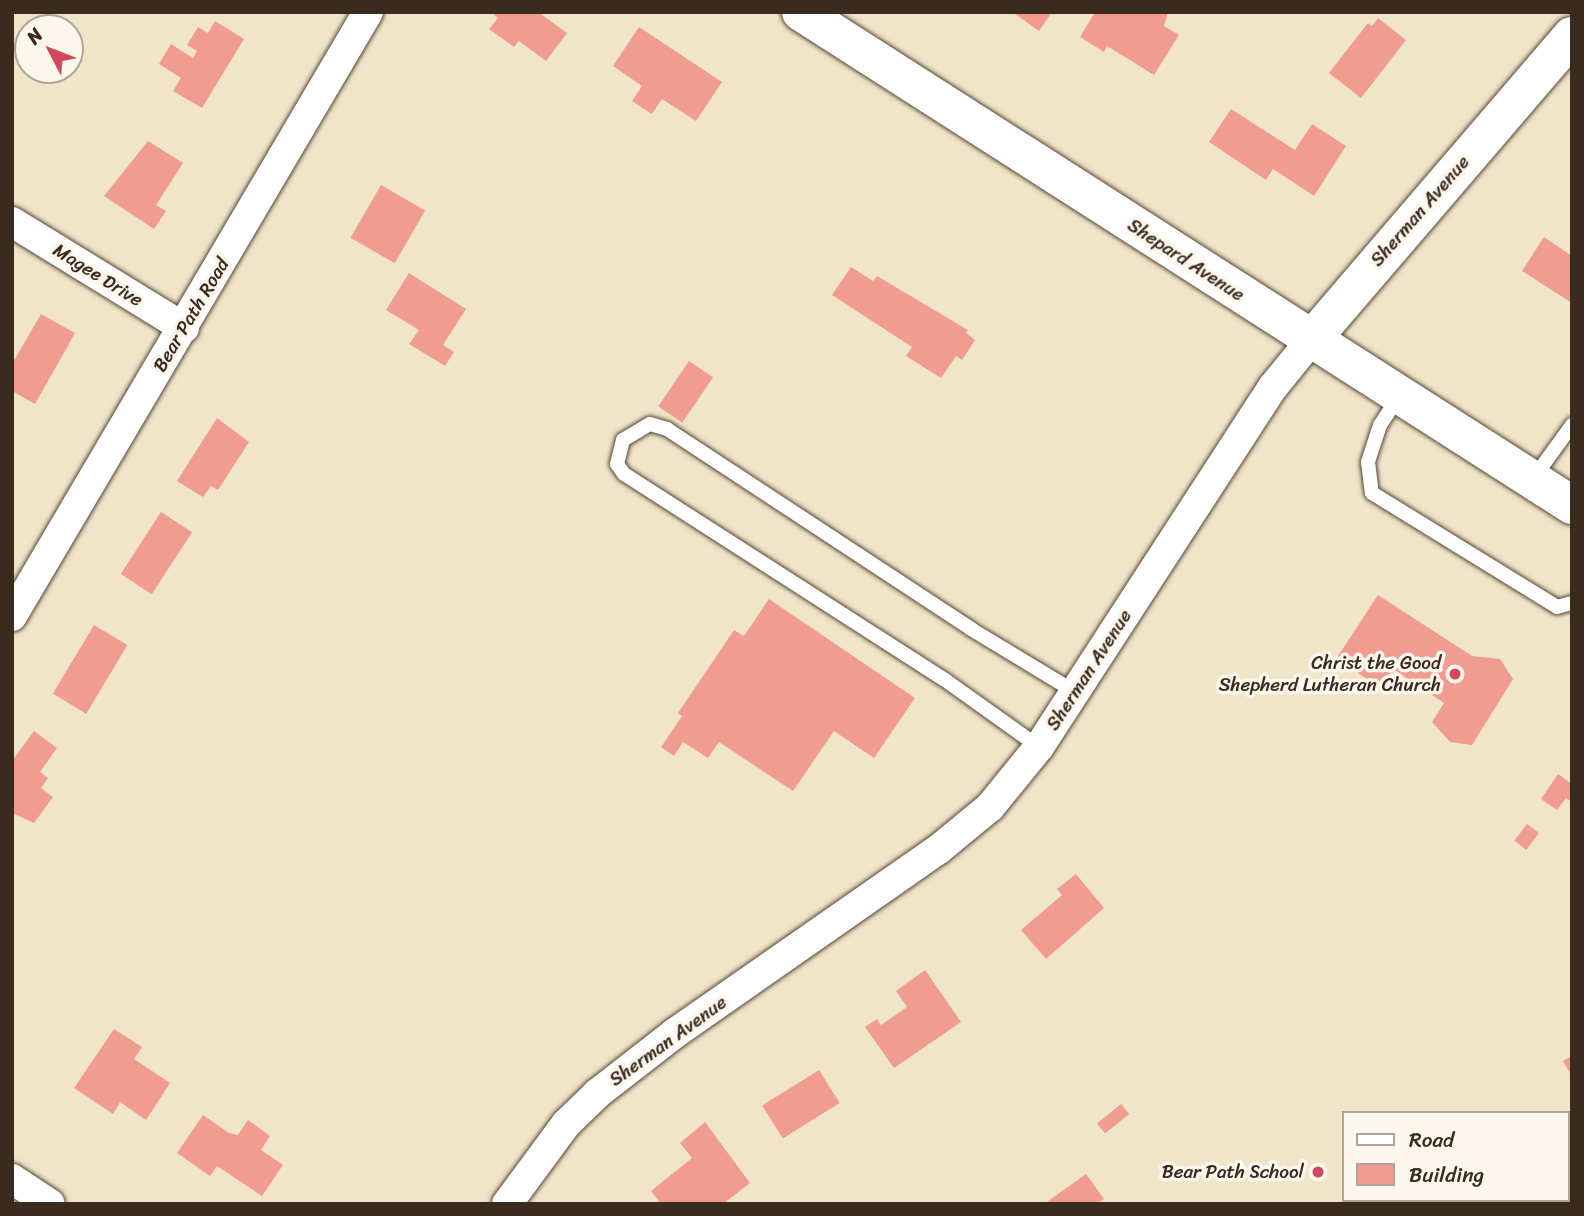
<!DOCTYPE html>
<html>
<head>
<meta charset="utf-8">
<style>
  body { margin:0 }
  #map { position:relative; width:1584px; height:1216px; overflow:hidden; background:#f0e5c8; font-family:Sriracha,sans-serif }
  div>[style] { position:absolute }
  [style*='--x'] { left:calc(var(--x)*1px); top:calc(var(--y)*1px); width:calc(var(--w)*1px); rotate:calc(var(--a)*1deg) }
  .building>* { inset:0; background:#f19c91; transform-origin:0 0 }
  .roads { filter:drop-shadow(0 0 2px #564638) drop-shadow(0 0 2px #564638) }
  .lane>* { height:14px; margin:-7px; padding:0 7px; transform-origin:7px; border-radius:7px; background:#fff }
  .street>* { height:30px; margin:-15px; padding:0 15px; transform-origin:15px; border-radius:15px; background:#fff }
  .secondary>* { height:38px; margin:-19px; padding:0 19px; transform-origin:19px; border-radius:19px; background:#fff }
  .dots>* { width:19px; height:19px; translate:-50% -50%; box-sizing:border-box; border:4px solid #fbf7ec; border-radius:50% }
  span { translate:-50% -50%; white-space:nowrap; text-align:center; line-height:1.15; -webkit-text-stroke:7px #fbf7ec; paint-order:stroke }
  .street-label { font-size:19px; color:#3b2a1e }
  .poi-label { font-size:19px; color:#3b2a1e }
  .right { translate:-100% -50%; text-align:right }
  .frame { position:absolute; inset:0; border:14px solid #3b2a1e; pointer-events:none }
  .legend { position:absolute; left:1342px; top:1111px; width:228px; height:91px; box-sizing:border-box; background:#fbf7ec; border:2px solid #aea59a; margin:0; padding:9px 12px; list-style:none; font-size:21px; color:#3b2a1e }
  .legend li { display:flex; align-items:center; gap:14px; height:35px }
  .legend b { width:35px; border:2px solid #aea59a }
  .north { position:absolute; left:14px; top:14px; width:70px; height:70px; box-sizing:border-box; background:#fbf7ec; border:2px solid #aea59a; border-radius:50%; rotate:312deg; font-size:19px; font-weight:700; line-height:28px; text-align:center; color:#3b2a1e }
  .north::after { content:''; display:block; margin:auto; width:24px; height:32px; background:#d1495b; clip-path:polygon(50% 0,100% 100%,50% 72%,0 100%) }
</style>
</head>
<body>
<div id="map">
  <div class="building">
    <i style="clip-path:polygon(491px 12px,538px 12px,567px 33px,546px 61px,519px 41px,514px 47px,489px 29px,498px 18px)"></i>
    <i style="clip-path:polygon(1012px 12px,1052px 12px,1039px 31px)"></i>
    <i style="clip-path:polygon(1095px 12px,1168px 12px,1164px 26px,1179px 35px,1154px 75px,1107px 46px,1104px 52px,1080px 37px)"></i>
    <i style="clip-path:polygon(1378px 18px,1406px 40px,1361px 98px,1329px 73px,1368px 23px,1372px 26px)"></i>
    <i style="clip-path:polygon(215px 21px,244px 39px,202px 108px,173px 91px,181px 78px,159px 64px,171px 44px,193px 58px,197px 51px,187px 45px,198px 27px,208px 33px)"></i>
    <i style="clip-path:polygon(639px 27px,722px 82px,696px 121px,662px 99px,652px 114px,632px 101px,642px 86px,613px 66px)"></i>
    <i style="clip-path:polygon(1231px 109px,1295px 150px,1312px 124px,1346px 146px,1314px 196px,1273px 169px,1266px 180px,1209px 142px)"></i>
    <i style="clip-path:polygon(148px 141px,183px 163px,156px 205px,166px 211px,154px 229px,104px 196px)"></i>
    <i style="left:381px;top:185px;width:51px;height:61px;rotate:30deg"></i>
    <i style="clip-path:polygon(1544px 237px,1572px 256px,1572px 303px,1522px 271px)"></i>
    <i style="clip-path:polygon(851px 267px,873px 281px,877px 276px,968px 330px,966px 333px,975px 340px,962px 360px,956px 356px,941px 378px,906px 356px,912px 347px,832px 295px)"></i>
    <i style="clip-path:polygon(409px 273px,466px 309px,443px 345px,454px 352px,445px 366px,409px 344px,419px 330px,386px 310px)"></i>
    <i style="clip-path:polygon(41px 314px,75px 333px,35px 404px,12px 391px,12px 364px)"></i>
    <i style="left:689px;top:361px;width:29px;height:55px;rotate:34deg"></i>
    <i style="clip-path:polygon(217px 418px,249px 442px,218px 490px,211px 486px,203px 497px,177px 481px)"></i>
    <i style="left:161px;top:512px;width:37px;height:74px;rotate:33deg"></i>
    <i style="clip-path:polygon(1378px 595px,1472px 656px,1500px 659px,1513px 679px,1472px 745px,1450px 742px,1432px 722px,1444px 703px,1393px 669px,1381px 688px,1336px 659px)"></i>
    <i style="clip-path:polygon(769px 599px,915px 698px,874px 758px,834px 731px,793px 791px,719px 742px,708px 758px,683px 742px,674px 756px,661px 747px,682px 716px,678px 713px,734px 630px,744px 636px)"></i>
    <i style="left:94px;top:625px;width:39px;height:80px;rotate:31deg"></i>
    <i style="clip-path:polygon(34px 731px,57px 748px,40px 772px,48px 778px,41px 788px,53px 797px,34px 823px,12px 813px,12px 761px)"></i>
    <i style="clip-path:polygon(1558px 774px,1572px 784px,1572px 802px,1566px 798px,1557px 810px,1541px 799px)"></i>
    <i style="left:1527px;top:824px;width:15px;height:21px;rotate:37deg"></i>
    <i style="clip-path:polygon(1076px 874px,1104px 908px,1046px 959px,1021px 930px,1062px 895px,1057px 889px)"></i>
    <i style="clip-path:polygon(925px 970px,961px 1022px,894px 1068px,865px 1027px,877px 1019px,881px 1025px,907px 1007px,896px 991px)"></i>
    <i style="clip-path:polygon(114px 1029px,142px 1047px,134px 1059px,170px 1083px,146px 1120px,120px 1102px,113px 1114px,74px 1088px)"></i>
    <i style="clip-path:polygon(1572px 1056px,1572px 1077px,1563px 1061px)"></i>
    <i style="left:819px;top:1070px;width:39px;height:67px;rotate:58deg"></i>
    <i style="left:1121px;top:1104px;width:13px;height:31px;rotate:51deg"></i>
    <i style="clip-path:polygon(203px 1115px,229px 1133px,238px 1135px,248px 1120px,270px 1136px,261px 1150px,283px 1165px,262px 1196px,217px 1166px,210px 1176px,177px 1153px)"></i>
    <i style="clip-path:polygon(705px 1122px,750px 1183px,723px 1204px,661px 1204px,651px 1191px,692px 1158px,680px 1143px)"></i>
    <i style="clip-path:polygon(1086px 1174px,1104px 1199px,1096px 1204px,1044px 1204px)"></i>
  </div>
  <div class="roads">
    <div class="lane">
      <i style="--x:1399;--y:396;--w:35;--a:123"></i>
      <i style="--x:1380;--y:425;--w:39;--a:108"></i>
      <i style="--x:1368;--y:462;--w:31;--a:83"></i>
      <i style="--x:1372;--y:493;--w:217;--a:31.6"></i>
      <i style="--x:1557;--y:607;--w:16;--a:-15"></i>
      <i style="--x:1533;--y:479;--w:67;--a:-54.2"></i>
      <i style="--x:1039;--y:747;--w:115;--a:-144.5"></i>
      <i style="--x:945;--y:680;--w:381;--a:-147.3"></i>
      <i style="--x:624;--y:474;--w:12;--a:-125"></i>
      <i style="--x:617;--y:464;--w:25;--a:-76"></i>
      <i style="--x:623;--y:440;--w:31;--a:-31"></i>
      <i style="--x:650;--y:424;--w:18;--a:16"></i>
      <i style="--x:667;--y:429;--w:364;--a:33.3"></i>
      <i style="--x:971;--y:629;--w:122;--a:31.2"></i>
    </div>
    <div class="street">
      <i style="--x:12;--y:222;--w:202;--a:31.6"></i>
      <i style="--x:12;--y:616;--w:701;--a:-59.48"></i>
      <i style="--x:12;--y:1179;--w:45;--a:33.3"></i>
      <i style="--x:507;--y:1204;--w:99;--a:-53.6"></i>
      <i style="--x:566;--y:1124;--w:45;--a:-44.1"></i>
      <i style="--x:598;--y:1093;--w:98;--a:-37.9"></i>
      <i style="--x:675;--y:1033;--w:322;--a:-34.9"></i>
      <i style="--x:939;--y:849;--w:66;--a:-39.5"></i>
      <i style="--x:990;--y:807;--w:77;--a:-50.8"></i>
      <i style="--x:1039;--y:747;--w:429;--a:-57"></i>
      <i style="--x:1273;--y:387;--w:62;--a:-50.9"></i>
    </div>
    <div class="secondary">
      <i style="--x:801;--y:12;--w:915;--a:32.6"></i>
      <i style="--x:1312;--y:339;--w:399;--a:-49.4"></i>
    </div>
  </div>
  <div class="dots">
    <i style="left:1455px;top:674px;background:#d1495b"></i>
    <i style="left:1318px;top:1172px;background:#d1495b"></i>
  </div>
  <div class="street-label">
    <span style="left:1420px;top:211px;rotate:-49deg">Sherman Avenue</span>
    <span style="left:1186px;top:260px;rotate:33deg">Shepard Avenue</span>
    <span style="left:98px;top:275px;rotate:32deg">Magee Drive</span>
    <span style="left:191px;top:315px;rotate:-59deg">Bear Path Road</span>
    <span style="left:1089px;top:670px;rotate:-57deg">Sherman Avenue</span>
    <span style="left:668px;top:1041px;rotate:-36deg">Sherman Avenue</span>
  </div>
  <div class="poi-label">
    <span class="right" style="left:1441px;top:674px">Christ the Good<br>Shepherd Lutheran Church</span>
    <span class="right" style="left:1304px;top:1172px">Bear Path School</span>
  </div>
  <div class="frame"></div>
  <ul class="legend">
  <li><b style="height:9px;background:#fff"></b>Road</li>
  <li><b style="height:19px;background:#f19c91"></b>Building</li>
  </ul>
  <div class="north">N</div>
</div>
</body>
</html>
